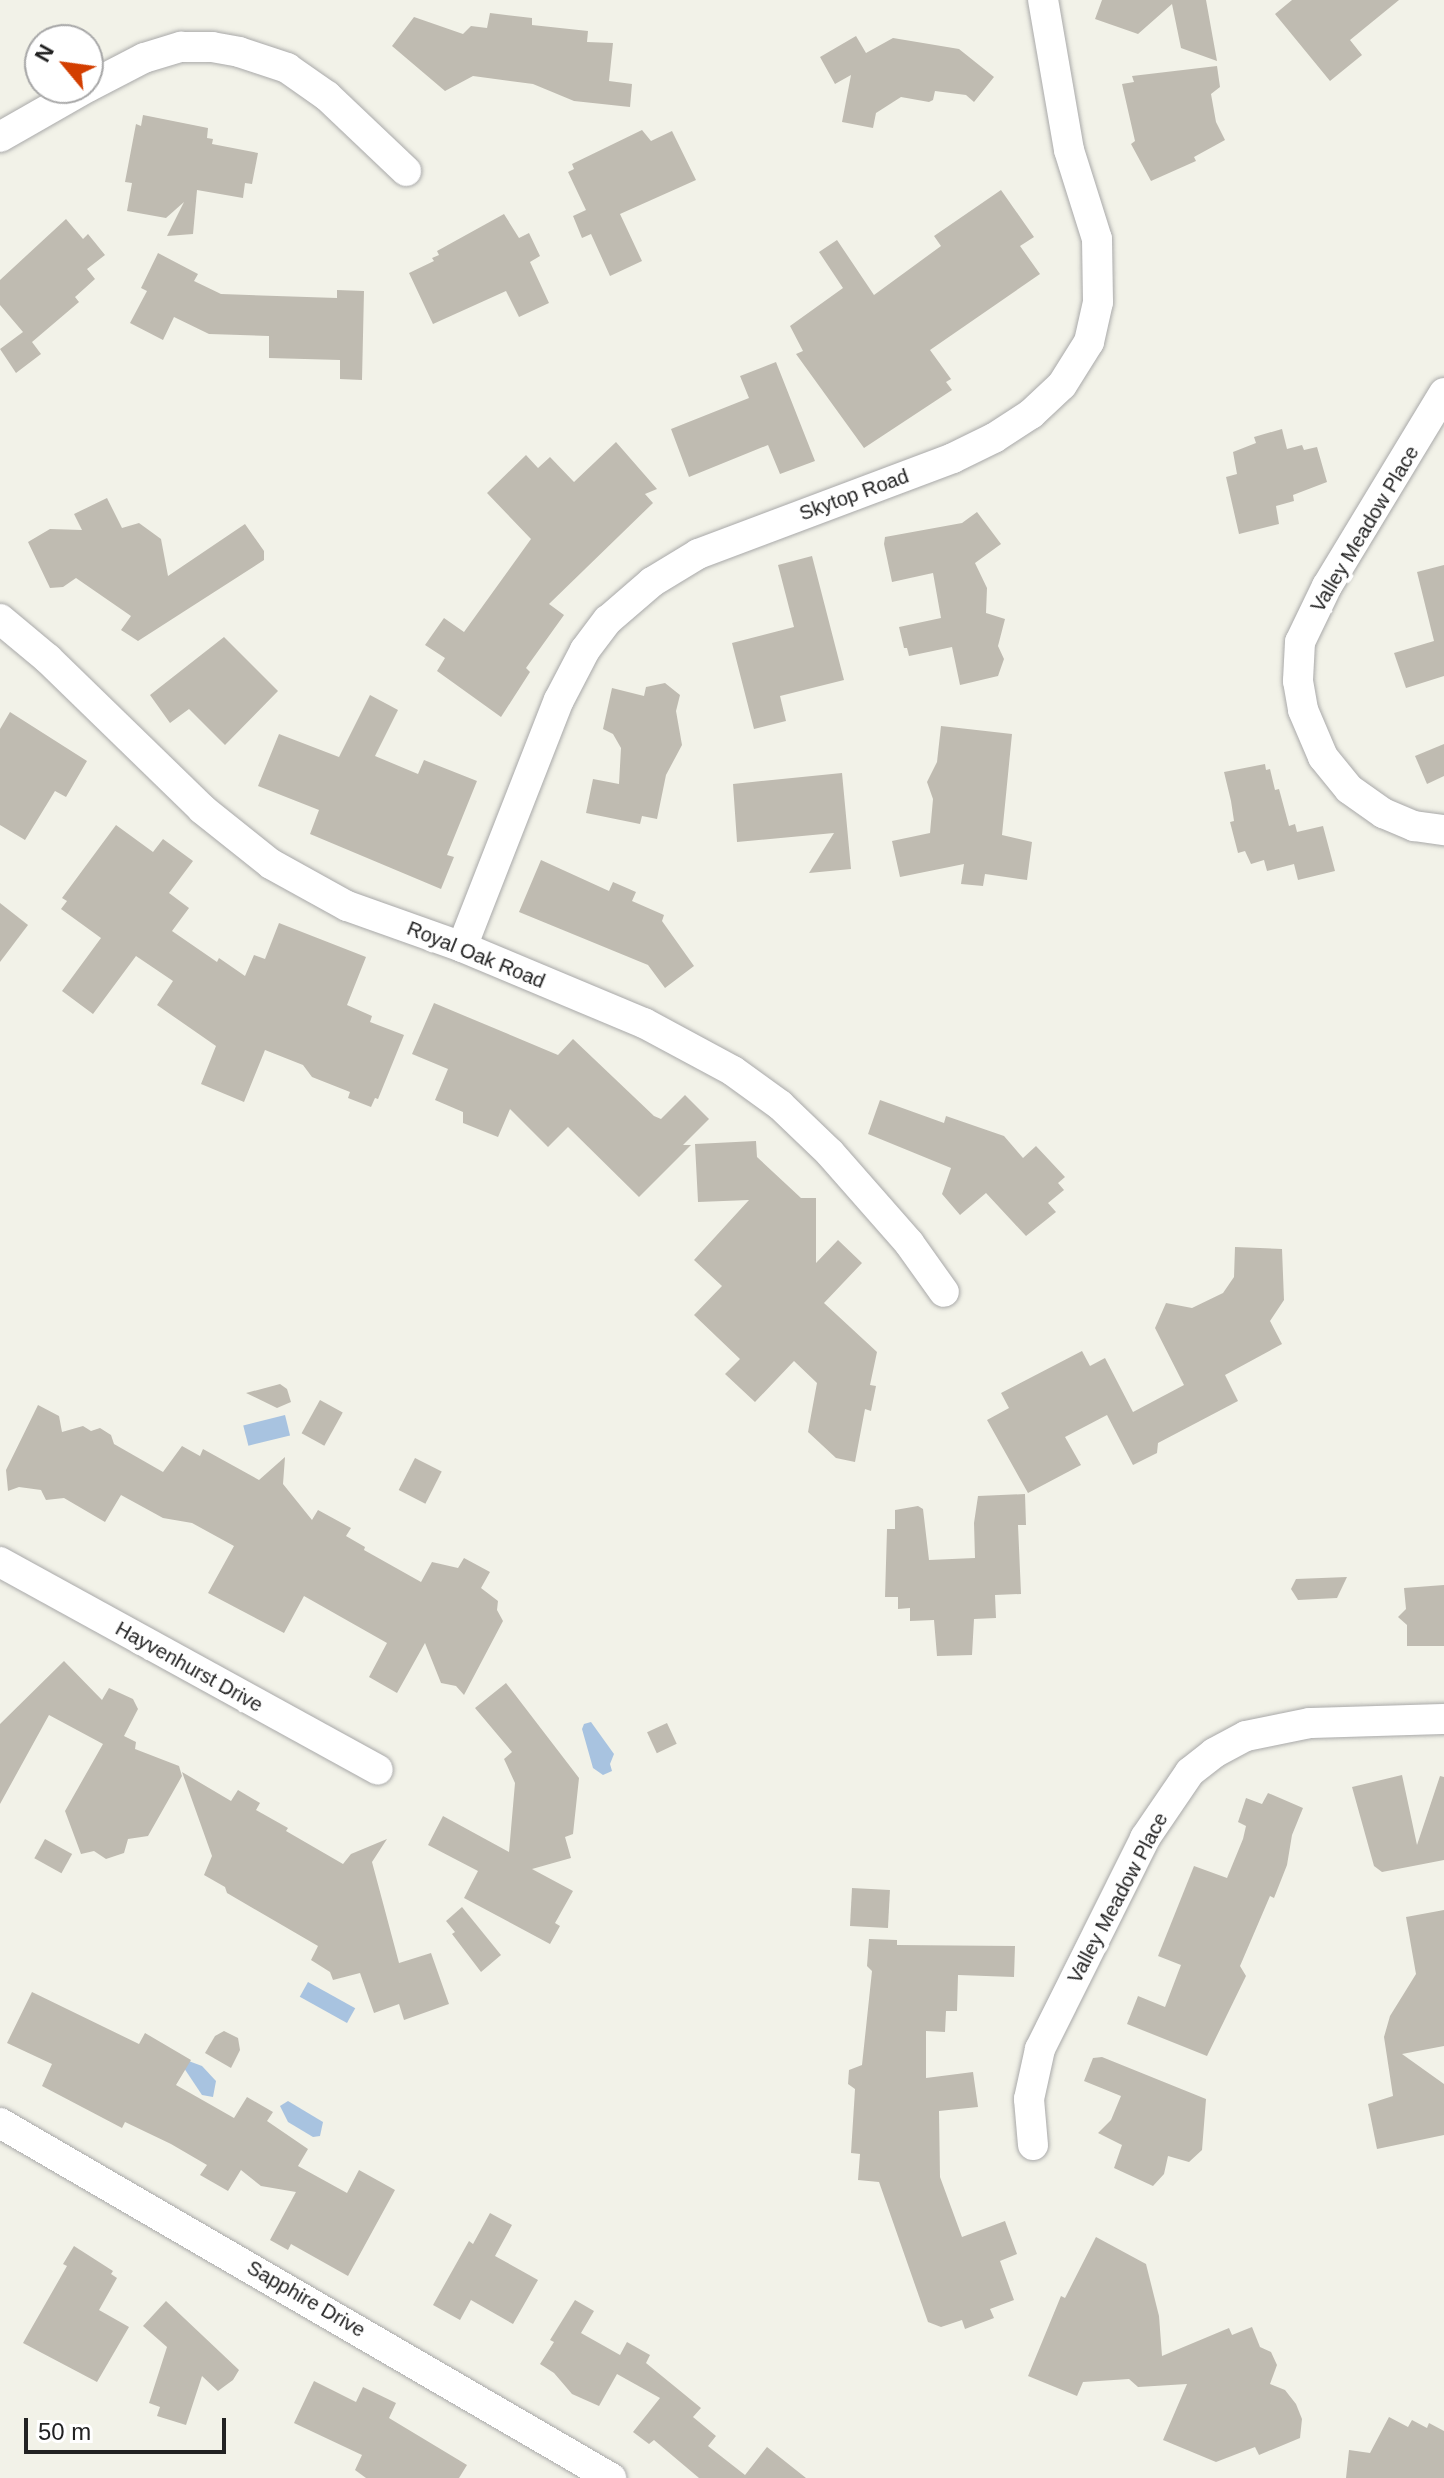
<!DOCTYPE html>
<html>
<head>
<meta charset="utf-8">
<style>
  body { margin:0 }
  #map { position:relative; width:1444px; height:2478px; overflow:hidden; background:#f2f2e8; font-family:Arial,sans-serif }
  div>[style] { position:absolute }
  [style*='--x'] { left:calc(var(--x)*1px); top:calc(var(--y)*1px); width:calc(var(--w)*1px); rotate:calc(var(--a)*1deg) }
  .water>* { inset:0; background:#a8c3e0; transform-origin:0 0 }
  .building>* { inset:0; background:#bfbbb1; transform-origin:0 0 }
  .roads { filter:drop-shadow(0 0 2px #a9a9a9) drop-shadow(0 0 2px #a9a9a9) }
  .street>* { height:30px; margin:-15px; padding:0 15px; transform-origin:15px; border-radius:15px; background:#fff }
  span { translate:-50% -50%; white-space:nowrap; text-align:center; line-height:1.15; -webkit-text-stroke:8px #fff; paint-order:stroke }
  .street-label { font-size:20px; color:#222 }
  .north { position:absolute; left:24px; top:24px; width:80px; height:80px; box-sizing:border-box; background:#fff; border:2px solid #a7a7a7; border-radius:50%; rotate:299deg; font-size:22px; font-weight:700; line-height:32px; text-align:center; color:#222 }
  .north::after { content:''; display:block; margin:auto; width:28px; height:36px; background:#d33e00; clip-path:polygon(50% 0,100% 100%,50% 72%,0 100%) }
  .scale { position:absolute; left:24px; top:2418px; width:202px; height:36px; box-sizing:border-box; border:4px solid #222; border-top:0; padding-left:10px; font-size:24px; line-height:28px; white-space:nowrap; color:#222; -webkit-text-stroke:6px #fff; paint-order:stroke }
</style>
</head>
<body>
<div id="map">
  <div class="water">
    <i style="left:285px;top:1415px;width:21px;height:43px;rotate:76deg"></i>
    <i style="clip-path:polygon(591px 1722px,614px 1754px,610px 1764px,612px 1771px,603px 1775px,593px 1768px,582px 1729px,584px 1724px)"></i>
    <i style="left:308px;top:1982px;width:54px;height:17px;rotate:29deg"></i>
    <i style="clip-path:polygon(186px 2060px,202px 2066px,216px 2081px,213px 2097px,202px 2095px,182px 2065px)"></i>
    <i style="clip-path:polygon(288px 2101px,323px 2122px,320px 2136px,313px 2137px,288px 2122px,280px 2106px)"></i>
  </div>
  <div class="building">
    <i style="clip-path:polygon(1102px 0,1206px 0,1217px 61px,1181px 48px,1172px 4px,1138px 34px,1095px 19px)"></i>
    <i style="clip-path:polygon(1292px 0,1399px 0,1350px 40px,1362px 55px,1330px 81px,1275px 14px)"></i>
    <i style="clip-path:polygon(490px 13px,532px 18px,532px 25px,588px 31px,587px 42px,613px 43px,609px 81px,632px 84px,630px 107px,574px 101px,533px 84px,473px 76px,445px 91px,392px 46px,414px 17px,463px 34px,471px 26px,487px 28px)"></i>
    <i style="clip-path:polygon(856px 36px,866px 53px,893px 38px,959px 49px,994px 77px,974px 102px,966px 95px,935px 91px,933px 100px,929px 102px,901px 97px,876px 113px,873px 128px,842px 122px,851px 75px,835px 84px,820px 57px)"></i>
    <i style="clip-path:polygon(1217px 66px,1220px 87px,1211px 94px,1216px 122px,1225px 140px,1194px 157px,1196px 161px,1151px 181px,1131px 144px,1135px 141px,1122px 84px,1134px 82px,1132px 76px)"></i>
    <i style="clip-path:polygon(143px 115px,208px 128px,207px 138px,213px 139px,212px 144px,258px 153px,252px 184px,245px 183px,243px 198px,197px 190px,193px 234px,167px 236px,184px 202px,166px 218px,127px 211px,132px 183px,125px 182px,136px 124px,141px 126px)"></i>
    <i style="clip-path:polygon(642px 130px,651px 141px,672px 131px,696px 180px,620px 214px,642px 261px,610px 276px,591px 234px,582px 238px,573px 216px,586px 210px,568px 172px,574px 169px,572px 164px)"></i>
    <i style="clip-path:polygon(1001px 190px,1034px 237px,1020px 246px,1040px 274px,930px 350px,951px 379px,946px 382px,952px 390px,864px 448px,796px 354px,803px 351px,790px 326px,843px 288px,819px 252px,837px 240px,874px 295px,941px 246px,934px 236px)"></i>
    <i style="clip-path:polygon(504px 214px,519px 238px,529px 233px,540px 256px,530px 262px,549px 303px,519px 317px,506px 291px,433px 324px,409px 273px,434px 261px,432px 258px,439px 255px,437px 251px)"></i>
    <i style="clip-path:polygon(66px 219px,83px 239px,88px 234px,105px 255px,87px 269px,95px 279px,75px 297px,79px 302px,32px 342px,41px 354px,16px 373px,0 349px,23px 332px,0 305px,0 280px)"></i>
    <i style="clip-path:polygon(158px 253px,198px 274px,194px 281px,221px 294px,337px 298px,337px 290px,364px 291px,362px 380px,340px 379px,340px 360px,269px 358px,269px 336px,209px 334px,174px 317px,163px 340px,130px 323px,147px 291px,141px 288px)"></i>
    <i style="clip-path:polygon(776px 362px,815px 461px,780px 474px,768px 445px,689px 477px,671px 429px,749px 398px,740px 376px)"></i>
    <i style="clip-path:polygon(1282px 429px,1287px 449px,1302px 445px,1304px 450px,1317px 447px,1327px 482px,1293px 495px,1294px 501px,1276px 506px,1279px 524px,1239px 534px,1226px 477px,1237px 474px,1233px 452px,1256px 443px,1254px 437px)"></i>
    <i style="clip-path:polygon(616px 442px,657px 489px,645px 494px,653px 503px,549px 604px,564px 615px,526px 668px,530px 672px,501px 717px,437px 671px,445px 658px,425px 645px,444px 618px,464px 632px,531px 539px,487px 493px,526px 455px,538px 468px,550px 457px,574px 482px)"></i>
    <i style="clip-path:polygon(107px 498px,122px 528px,139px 523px,161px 539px,168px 576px,245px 524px,264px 551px,264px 560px,138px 641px,121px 630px,131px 616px,76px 578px,63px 587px,50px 588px,28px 542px,50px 529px,82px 530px,74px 514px)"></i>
    <i style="clip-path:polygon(977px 512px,1001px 544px,975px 563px,987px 588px,986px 613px,1005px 619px,998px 646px,1004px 659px,998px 676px,960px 685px,952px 647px,909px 656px,907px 648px,904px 648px,899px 627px,941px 618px,933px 573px,892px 582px,884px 544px,885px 537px,962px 523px)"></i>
    <i style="clip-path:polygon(812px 556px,844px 680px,780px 696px,786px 721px,754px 729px,732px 643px,794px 627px,778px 565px)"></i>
    <i style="clip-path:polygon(1444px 565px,1444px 676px,1406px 688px,1394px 653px,1434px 641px,1417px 572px)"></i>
    <i style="clip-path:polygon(224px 637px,278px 691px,225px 745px,189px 709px,170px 723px,150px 695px)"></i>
    <i style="clip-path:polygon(665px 683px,680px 695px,676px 711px,682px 745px,666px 775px,657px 819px,642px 816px,640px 824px,586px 813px,593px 779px,619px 784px,621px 748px,613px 734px,603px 729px,612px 688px,644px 696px,646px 687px)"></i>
    <i style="clip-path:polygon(370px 695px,398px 710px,375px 756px,418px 774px,424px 760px,477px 781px,447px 855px,454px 857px,441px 889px,310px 834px,319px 810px,258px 786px,279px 734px,339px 757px)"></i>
    <i style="clip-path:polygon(10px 712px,87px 761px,66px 797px,55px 791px,25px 840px,0 825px,0 729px)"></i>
    <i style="clip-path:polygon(941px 726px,1012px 734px,1002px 835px,1032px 842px,1027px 880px,985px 874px,983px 886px,961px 884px,964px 864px,900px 877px,892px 841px,930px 833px,933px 799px,927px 782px,937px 762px)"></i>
    <i style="clip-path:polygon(1444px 744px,1444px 776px,1427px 784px,1415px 756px)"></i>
    <i style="clip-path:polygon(1265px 764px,1266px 770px,1270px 769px,1275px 790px,1279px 789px,1289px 826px,1295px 824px,1297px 832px,1323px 826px,1335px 871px,1298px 880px,1294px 864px,1267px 871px,1264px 860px,1251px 864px,1245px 851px,1238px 853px,1230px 822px,1234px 821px,1231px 801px,1224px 772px)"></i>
    <i style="clip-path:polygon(842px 773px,851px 869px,809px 873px,834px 833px,737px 842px,733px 784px)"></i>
    <i style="clip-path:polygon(116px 825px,153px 852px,163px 839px,193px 861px,169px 893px,189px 908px,172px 931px,217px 962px,219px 958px,245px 976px,254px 955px,265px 959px,279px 923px,366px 957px,347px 1005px,372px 1016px,370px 1022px,404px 1035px,378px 1099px,375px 1098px,371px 1107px,348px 1098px,350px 1092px,312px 1077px,303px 1065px,265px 1050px,244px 1102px,201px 1084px,216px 1046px,157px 1005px,173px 981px,136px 956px,93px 1014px,62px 991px,101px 938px,61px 909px,67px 901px,62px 898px)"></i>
    <i style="clip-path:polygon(541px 860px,609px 891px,613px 882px,636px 892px,632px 901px,664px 915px,662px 921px,694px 966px,665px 988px,648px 965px,519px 912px)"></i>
    <i style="clip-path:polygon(0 903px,28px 925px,0 962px)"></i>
    <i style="clip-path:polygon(434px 1003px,558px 1055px,573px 1039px,654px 1116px,661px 1119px,685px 1095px,709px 1119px,683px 1145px,691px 1145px,639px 1197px,568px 1127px,548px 1147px,510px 1109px,498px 1137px,463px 1123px,463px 1112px,435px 1100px,448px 1069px,412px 1054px)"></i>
    <i style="clip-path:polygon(880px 1100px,944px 1123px,946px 1116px,1004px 1136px,1023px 1158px,1036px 1146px,1065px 1177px,1058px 1183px,1064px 1190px,1048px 1203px,1056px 1212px,1026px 1236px,986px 1193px,960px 1215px,942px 1194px,951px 1168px,868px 1134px)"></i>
    <i style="clip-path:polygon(756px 1141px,757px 1157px,801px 1198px,816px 1198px,816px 1263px,838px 1240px,862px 1263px,824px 1303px,877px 1352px,870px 1385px,876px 1386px,871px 1411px,865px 1409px,855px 1462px,836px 1458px,808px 1432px,817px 1383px,794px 1361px,755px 1402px,725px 1374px,740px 1359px,694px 1315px,722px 1286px,694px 1260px,749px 1200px,698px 1202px,695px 1144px)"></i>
    <i style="clip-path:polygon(1235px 1247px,1282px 1249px,1284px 1300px,1270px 1321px,1282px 1344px,1225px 1375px,1238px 1401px,1158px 1443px,1157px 1453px,1133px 1465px,1107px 1415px,1065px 1437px,1081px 1465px,1028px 1493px,987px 1420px,1009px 1408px,1001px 1393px,1082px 1351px,1090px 1366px,1105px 1358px,1133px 1412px,1184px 1385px,1155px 1328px,1166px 1303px,1192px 1308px,1223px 1293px,1234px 1277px)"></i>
    <i style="clip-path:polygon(280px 1384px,287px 1389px,291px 1402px,277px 1408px,246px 1393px)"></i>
    <i style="left:320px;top:1400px;width:26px;height:38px;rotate:29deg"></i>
    <i style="clip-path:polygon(38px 1405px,59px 1416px,62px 1432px,83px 1426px,91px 1431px,100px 1428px,111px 1435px,114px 1444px,163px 1472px,182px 1446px,200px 1456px,203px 1449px,259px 1480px,285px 1457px,283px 1484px,312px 1520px,318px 1510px,351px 1528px,346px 1536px,365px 1547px,364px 1550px,421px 1582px,432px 1562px,458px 1568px,464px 1558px,490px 1572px,481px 1588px,498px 1601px,497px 1610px,503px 1621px,464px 1695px,456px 1686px,441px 1683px,425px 1643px,397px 1693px,369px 1677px,387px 1643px,304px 1596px,284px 1633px,208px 1593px,234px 1546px,192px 1523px,163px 1518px,121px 1495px,105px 1522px,64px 1498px,46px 1500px,41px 1490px,19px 1487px,8px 1491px,6px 1470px)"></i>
    <i style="left:415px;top:1458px;width:30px;height:36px;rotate:27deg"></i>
    <i style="clip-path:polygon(1025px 1494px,1026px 1525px,1018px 1525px,1021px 1594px,995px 1595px,996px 1618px,974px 1619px,972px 1655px,937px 1656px,934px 1620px,910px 1621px,910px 1608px,898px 1609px,898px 1597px,885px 1597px,887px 1529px,895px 1529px,895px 1510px,918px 1506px,923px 1509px,929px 1560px,975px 1558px,974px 1523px,978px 1496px)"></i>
    <i style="clip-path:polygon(1347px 1577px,1337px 1598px,1298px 1600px,1291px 1589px,1296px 1579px)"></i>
    <i style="clip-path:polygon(1444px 1585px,1444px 1646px,1407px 1646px,1407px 1625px,1398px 1617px,1406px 1609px,1404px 1588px)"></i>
    <i style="clip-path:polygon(64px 1661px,102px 1700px,109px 1688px,133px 1699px,138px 1709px,124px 1736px,136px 1742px,135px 1749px,179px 1766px,182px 1776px,148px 1836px,128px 1839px,124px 1853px,106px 1859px,94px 1851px,81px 1854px,65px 1811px,103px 1744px,49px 1715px,0 1804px,0 1724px)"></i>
    <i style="clip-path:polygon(506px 1683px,579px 1778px,573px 1834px,565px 1837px,571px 1858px,532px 1869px,573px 1891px,555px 1923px,560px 1926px,550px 1944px,464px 1898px,478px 1871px,428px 1845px,443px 1816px,509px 1852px,515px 1783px,504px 1759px,512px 1752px,475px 1708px)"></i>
    <i style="left:667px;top:1723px;width:23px;height:22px;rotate:65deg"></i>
    <i style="clip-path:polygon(182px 1772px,231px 1801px,238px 1790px,260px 1803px,256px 1810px,288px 1828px,286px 1831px,343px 1864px,351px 1854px,387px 1839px,372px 1862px,399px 1963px,431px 1953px,449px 2004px,404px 2020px,399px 2004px,374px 2013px,360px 1973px,333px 1980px,330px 1972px,311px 1960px,318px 1946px,227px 1893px,225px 1887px,204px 1875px,212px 1856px)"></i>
    <i style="clip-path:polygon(1402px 1775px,1417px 1845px,1440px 1776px,1444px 1777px,1444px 1860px,1382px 1872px,1374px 1866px,1352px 1787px)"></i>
    <i style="clip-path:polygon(1268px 1793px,1303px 1808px,1292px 1835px,1287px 1865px,1274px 1898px,1270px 1896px,1240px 1966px,1246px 1976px,1207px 2056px,1127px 2024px,1138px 1996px,1165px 2007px,1181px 1965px,1158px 1956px,1194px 1866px,1227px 1878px,1243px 1839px,1246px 1826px,1238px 1822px,1246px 1798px,1262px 1804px)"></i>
    <i style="left:45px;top:1839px;width:31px;height:22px;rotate:29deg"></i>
    <i style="left:852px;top:1888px;width:38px;height:38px;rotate:3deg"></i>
    <i style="clip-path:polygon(462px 1907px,501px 1955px,481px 1972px,452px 1934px,455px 1932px,446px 1921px)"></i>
    <i style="clip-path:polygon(1444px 1910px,1444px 2046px,1402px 2054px,1444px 2084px,1444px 2135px,1377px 2149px,1368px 2104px,1393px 2096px,1384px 2037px,1390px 2016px,1416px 1974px,1406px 1917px)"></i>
    <i style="clip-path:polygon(869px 1939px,897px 1940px,897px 1945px,1015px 1946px,1014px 1977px,958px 1975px,957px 2011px,946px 2011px,945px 2032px,926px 2031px,926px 2078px,973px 2072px,978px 2107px,939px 2111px,940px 2177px,962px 2237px,1005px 2221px,1017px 2254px,1000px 2261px,1014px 2300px,990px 2309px,994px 2318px,965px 2329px,962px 2320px,941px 2327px,928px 2322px,879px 2182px,858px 2180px,860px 2154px,851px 2153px,855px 2089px,848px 2084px,849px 2070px,862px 2065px,872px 1971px,867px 1966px)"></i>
    <i style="clip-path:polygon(32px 1992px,139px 2044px,145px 2033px,191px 2060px,176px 2085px,234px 2118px,247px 2097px,273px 2112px,267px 2121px,308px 2149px,298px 2166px,347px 2193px,359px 2170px,395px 2190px,348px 2276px,291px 2244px,288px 2250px,270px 2240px,296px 2192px,261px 2186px,241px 2170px,228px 2191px,200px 2175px,207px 2165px,171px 2144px,125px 2122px,122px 2128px,42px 2086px,52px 2064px,7px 2043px)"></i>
    <i style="clip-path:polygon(224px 2031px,238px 2038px,240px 2050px,231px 2068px,205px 2053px,215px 2036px)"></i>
    <i style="clip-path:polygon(1102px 2057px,1206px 2099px,1202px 2150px,1189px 2162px,1168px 2156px,1164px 2174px,1153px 2186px,1114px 2168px,1122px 2145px,1098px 2133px,1111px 2120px,1121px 2096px,1084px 2081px,1093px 2058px)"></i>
    <i style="clip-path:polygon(490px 2213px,512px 2225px,495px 2256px,538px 2280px,513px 2324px,471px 2300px,460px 2320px,433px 2305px,469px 2241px,473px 2244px)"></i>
    <i style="clip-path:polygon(1096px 2237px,1146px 2264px,1159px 2316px,1162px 2356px,1229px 2328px,1232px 2335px,1252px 2327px,1260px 2347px,1271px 2352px,1277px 2365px,1270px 2384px,1285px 2390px,1296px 2404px,1302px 2419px,1300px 2438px,1259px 2455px,1255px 2447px,1216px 2462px,1163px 2440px,1187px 2384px,1138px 2387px,1129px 2379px,1083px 2382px,1077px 2396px,1028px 2376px,1061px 2296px,1065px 2298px)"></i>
    <i style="clip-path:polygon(74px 2246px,113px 2271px,111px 2274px,117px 2278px,99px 2310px,129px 2327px,97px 2382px,23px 2343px,67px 2266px,63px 2264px)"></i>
    <i style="clip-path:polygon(575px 2300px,594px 2311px,581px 2333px,620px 2355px,627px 2342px,650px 2355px,646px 2363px,701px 2408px,693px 2417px,716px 2436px,708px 2446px,745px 2475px,767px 2447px,806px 2478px,699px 2478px,654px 2440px,649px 2444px,633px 2432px,660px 2398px,617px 2374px,599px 2406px,572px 2394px,554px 2373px,540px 2364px,554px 2342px,550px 2340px)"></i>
    <i style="clip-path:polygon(166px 2301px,239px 2370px,233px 2380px,218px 2391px,202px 2376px,186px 2425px,157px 2416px,160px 2407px,149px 2403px,167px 2347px,143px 2326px)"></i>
    <i style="clip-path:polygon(314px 2381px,356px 2402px,363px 2387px,396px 2403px,389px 2418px,467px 2465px,459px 2478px,366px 2478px,355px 2470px,362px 2455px,294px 2423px)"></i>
    <i style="clip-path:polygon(1389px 2417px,1408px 2427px,1412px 2420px,1427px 2428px,1429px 2423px,1444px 2431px,1444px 2478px,1346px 2478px,1349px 2450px,1370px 2453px)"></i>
  </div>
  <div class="roads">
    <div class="street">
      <i style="--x:88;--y:87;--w:63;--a:-27.4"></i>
      <i style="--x:144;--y:58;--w:39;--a:-17"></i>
      <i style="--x:181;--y:47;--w:31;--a:0"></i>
      <i style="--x:212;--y:47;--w:27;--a:10"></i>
      <i style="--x:239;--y:52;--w:51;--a:18.4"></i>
      <i style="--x:287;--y:68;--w:49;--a:35"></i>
      <i style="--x:327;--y:96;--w:109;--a:43.5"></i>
      <i style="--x:0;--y:137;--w:99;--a:-29.7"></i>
      <i style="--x:1444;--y:393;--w:226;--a:121.2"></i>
      <i style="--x:1327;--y:586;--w:62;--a:115.7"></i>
      <i style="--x:1300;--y:642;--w:39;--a:93"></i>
      <i style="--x:1298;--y:681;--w:29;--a:80"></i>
      <i style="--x:1303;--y:710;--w:51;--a:66.9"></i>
      <i style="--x:1323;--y:757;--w:41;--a:50.9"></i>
      <i style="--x:1349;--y:789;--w:42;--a:35.2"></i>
      <i style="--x:1383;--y:813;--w:34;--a:23"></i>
      <i style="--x:1414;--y:826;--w:30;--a:8"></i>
      <i style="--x:0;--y:619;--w:62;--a:39.8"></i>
      <i style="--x:48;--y:659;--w:215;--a:44.2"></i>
      <i style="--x:202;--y:809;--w:88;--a:38.6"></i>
      <i style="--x:271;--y:864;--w:87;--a:28.9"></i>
      <i style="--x:347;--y:906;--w:122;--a:19.6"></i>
      <i style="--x:462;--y:947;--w:197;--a:22.7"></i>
      <i style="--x:644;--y:1023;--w:101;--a:28.3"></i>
      <i style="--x:733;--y:1071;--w:58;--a:35.9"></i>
      <i style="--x:780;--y:1105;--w:69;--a:43.8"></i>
      <i style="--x:830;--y:1153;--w:120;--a:48.7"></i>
      <i style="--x:909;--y:1243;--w:60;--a:54.5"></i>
      <i style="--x:462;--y:947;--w:265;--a:-68.6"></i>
      <i style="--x:559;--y:700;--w:56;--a:-62.5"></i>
      <i style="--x:585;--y:650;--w:38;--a:-53"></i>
      <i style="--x:608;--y:620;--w:58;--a:-40.8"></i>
      <i style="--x:652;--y:582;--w:54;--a:-31.3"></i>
      <i style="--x:698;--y:554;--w:272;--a:-20.6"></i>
      <i style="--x:953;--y:458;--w:46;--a:-26"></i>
      <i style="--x:994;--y:438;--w:44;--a:-33"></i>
      <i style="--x:1031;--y:414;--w:42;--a:-43.1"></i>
      <i style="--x:1062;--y:385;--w:51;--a:-57.9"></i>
      <i style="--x:1089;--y:342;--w:41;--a:-77.3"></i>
      <i style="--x:1098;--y:302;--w:63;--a:-90.9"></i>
      <i style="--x:1097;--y:239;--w:93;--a:-107.5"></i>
      <i style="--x:1069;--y:150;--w:152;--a:-99.8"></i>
      <i style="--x:0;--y:1562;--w:431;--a:28.8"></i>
      <i style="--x:0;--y:2123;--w:707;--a:30.16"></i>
      <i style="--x:1033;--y:2145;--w:46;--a:-95"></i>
      <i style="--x:1029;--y:2099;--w:51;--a:-77.6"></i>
      <i style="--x:1040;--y:2049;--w:236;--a:-63.5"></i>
      <i style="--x:1145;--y:1838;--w:80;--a:-55.7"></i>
      <i style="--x:1190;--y:1772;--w:31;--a:-38"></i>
      <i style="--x:1214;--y:1753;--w:36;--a:-28"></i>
      <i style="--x:1246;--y:1736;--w:65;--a:-11.5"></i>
      <i style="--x:1310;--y:1723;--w:134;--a:-1.7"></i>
    </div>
  </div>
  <div class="street-label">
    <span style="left:854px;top:495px;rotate:-20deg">Skytop Road</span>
    <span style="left:1365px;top:529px;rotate:-59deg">Valley Meadow Place</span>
    <span style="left:476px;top:955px;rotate:22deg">Royal Oak Road</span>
    <span style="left:189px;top:1667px;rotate:29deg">Hayvenhurst Drive</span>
    <span style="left:1118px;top:1898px;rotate:-62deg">Valley Meadow Place</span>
    <span style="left:306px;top:2299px;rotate:30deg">Sapphire Drive</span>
  </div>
  <div class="north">N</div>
  <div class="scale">50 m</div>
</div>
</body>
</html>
